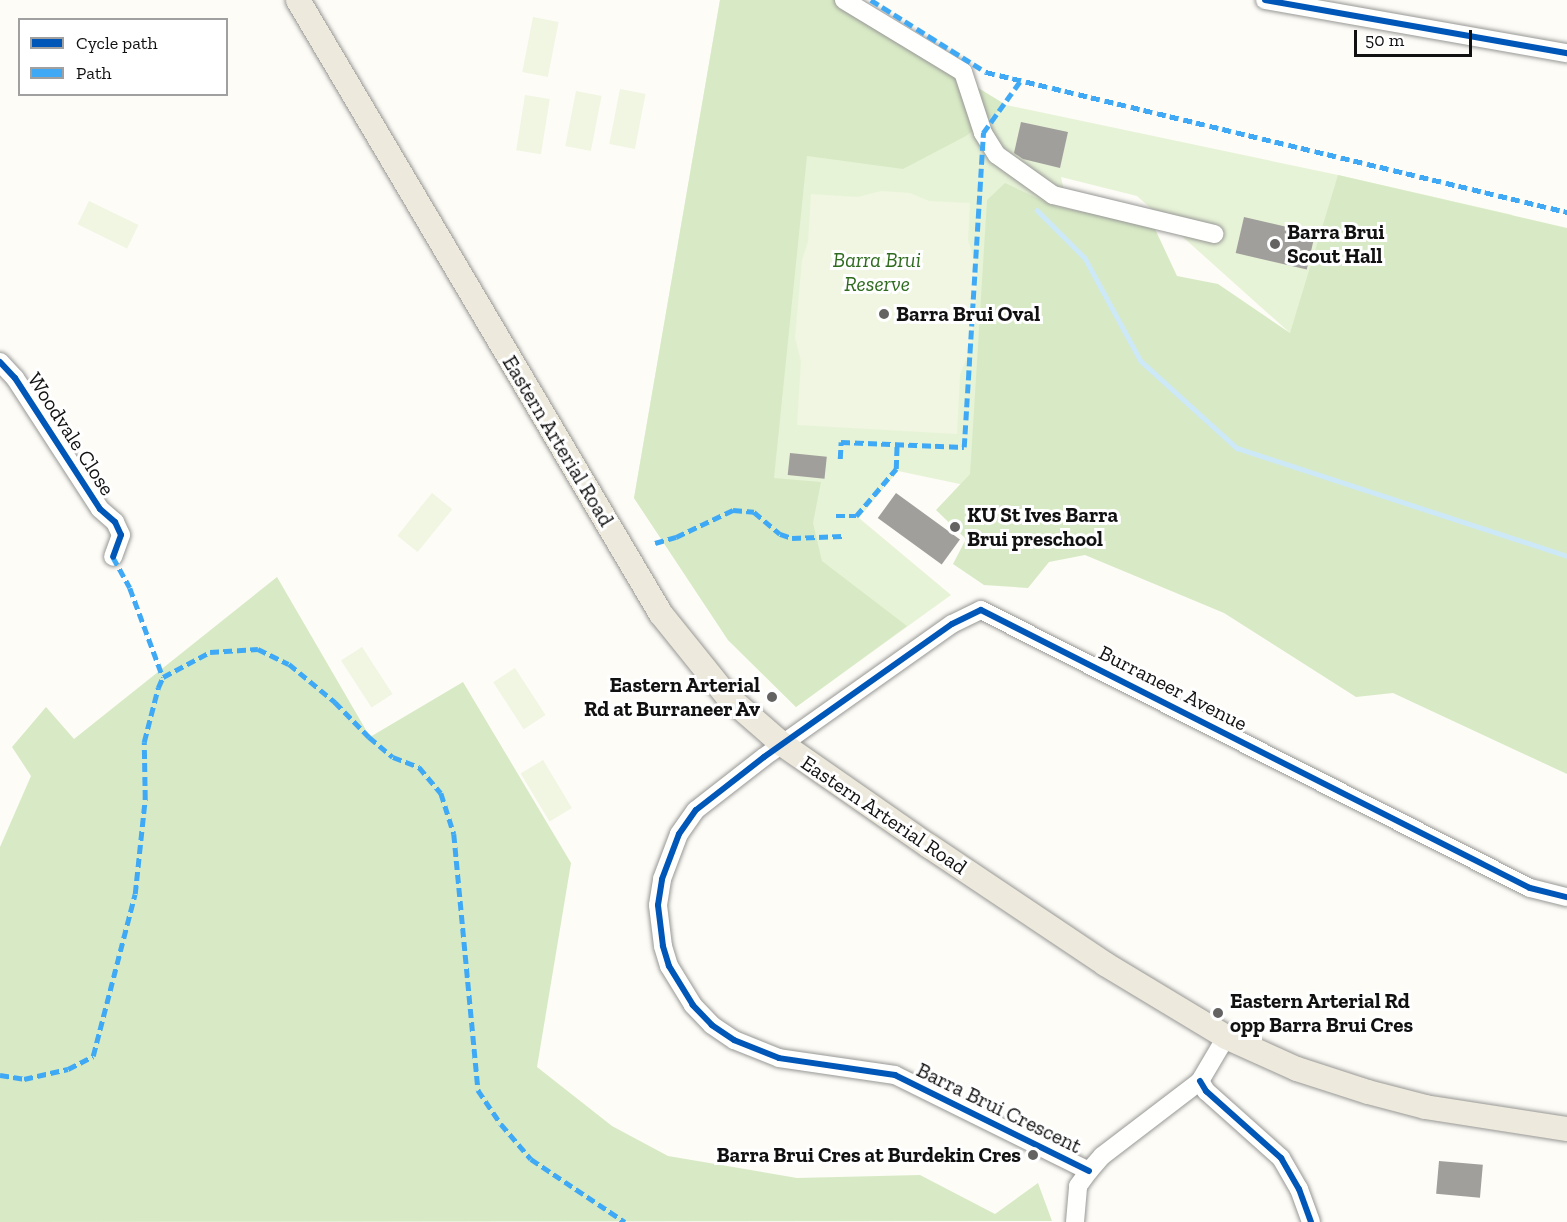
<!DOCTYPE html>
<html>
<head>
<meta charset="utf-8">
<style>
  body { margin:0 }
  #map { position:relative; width:1567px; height:1222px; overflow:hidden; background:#fdfcf7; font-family:"Zilla Slab",serif }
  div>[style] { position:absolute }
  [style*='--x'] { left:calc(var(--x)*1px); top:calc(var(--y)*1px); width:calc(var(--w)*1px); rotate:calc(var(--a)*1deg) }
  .green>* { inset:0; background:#e7f3d7 }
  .forest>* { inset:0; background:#d8eac5 }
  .pitch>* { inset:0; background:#f0f6e1; transform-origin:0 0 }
  .stream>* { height:4.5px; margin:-2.25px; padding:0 2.25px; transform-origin:2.25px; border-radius:2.25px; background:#cde8f7 }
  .building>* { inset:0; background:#a19f9c; transform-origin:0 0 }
  .roads { filter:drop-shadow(0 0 2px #979795) drop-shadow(0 0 2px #979795) }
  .minor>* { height:18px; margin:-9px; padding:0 9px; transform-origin:9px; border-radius:9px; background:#fffffe }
  .major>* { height:24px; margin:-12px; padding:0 12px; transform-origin:12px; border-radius:12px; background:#ede9dc }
  .quiet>* { height:4.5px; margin-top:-2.25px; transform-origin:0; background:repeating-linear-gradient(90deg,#3fa9f5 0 9px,transparent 0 13.5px) }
  .cycleway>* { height:6px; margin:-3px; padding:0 3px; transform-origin:3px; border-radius:3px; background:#0057b8 }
  .dots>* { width:16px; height:16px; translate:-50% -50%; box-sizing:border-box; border:3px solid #fff; border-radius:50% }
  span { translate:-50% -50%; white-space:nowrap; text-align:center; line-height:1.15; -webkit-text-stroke:6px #fff; paint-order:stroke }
  .poi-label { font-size:21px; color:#111; font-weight:700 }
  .left { translate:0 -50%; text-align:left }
  .right { translate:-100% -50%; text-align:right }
  .park-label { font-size:21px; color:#2f6b1f; font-style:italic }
  .street-label { font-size:21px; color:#111 }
  .legend { position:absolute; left:18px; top:18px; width:210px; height:78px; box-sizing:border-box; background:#fff; border:2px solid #a0a0a0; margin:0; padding:8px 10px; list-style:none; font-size:18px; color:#111 }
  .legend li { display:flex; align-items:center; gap:12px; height:30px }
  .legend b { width:30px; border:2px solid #a0a0a0 }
  .scale { position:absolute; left:1354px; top:30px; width:118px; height:27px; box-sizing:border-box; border:3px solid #111; border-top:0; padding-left:8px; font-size:18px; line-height:21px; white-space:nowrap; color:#111; -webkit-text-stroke:4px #fff; paint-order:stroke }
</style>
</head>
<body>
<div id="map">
  <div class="green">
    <i style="clip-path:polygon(720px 0,834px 0,1006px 105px,1338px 175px,1513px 215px,1290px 333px,1137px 196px,1061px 177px,1094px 326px,1055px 504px,898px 471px,859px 518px,951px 595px,796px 707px,728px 640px,634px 498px)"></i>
  </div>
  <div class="forest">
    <i style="clip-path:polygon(720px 0,834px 0,1006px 105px,966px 136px,903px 169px,807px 156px,774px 478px,821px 482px,813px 523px,822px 561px,907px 626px,796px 707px,728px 640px,634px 498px)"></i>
    <i style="clip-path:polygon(1338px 175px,1567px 228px,1567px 774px,1393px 693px,1356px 697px,1224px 613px,1085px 555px,1049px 562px,1028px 588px,984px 585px,953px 564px,966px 539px,936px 510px,970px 474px,987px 200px,1005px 183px,1056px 207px,1125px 219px,1155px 229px,1177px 276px,1218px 284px,1290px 333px)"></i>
    <i style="clip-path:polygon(277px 577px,370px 737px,463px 682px,571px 863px,537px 1067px,612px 1126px,668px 1156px,797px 1178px,920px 1175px,995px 1214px,1038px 1183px,1052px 1221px,0 1222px,0 847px,31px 776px,12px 747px,46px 707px,74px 739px)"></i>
  </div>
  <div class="pitch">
    <i style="left:533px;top:17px;width:26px;height:56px;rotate:11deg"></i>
    <i style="left:620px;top:89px;width:26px;height:56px;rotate:11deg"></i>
    <i style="left:576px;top:91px;width:26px;height:56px;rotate:11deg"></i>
    <i style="left:525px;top:95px;width:25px;height:56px;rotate:9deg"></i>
    <i style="clip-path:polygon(881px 191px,910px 193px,929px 201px,970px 203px,968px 240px,977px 268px,976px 299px,971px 347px,960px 375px,957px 434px,797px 425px,801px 361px,795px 338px,802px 260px,808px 242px,811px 194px,858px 197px)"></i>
    <i style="left:89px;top:201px;width:55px;height:26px;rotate:26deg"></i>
    <i style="left:432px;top:493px;width:26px;height:55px;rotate:39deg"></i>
    <i style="left:362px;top:647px;width:56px;height:25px;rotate:57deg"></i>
    <i style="left:515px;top:668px;width:56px;height:26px;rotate:57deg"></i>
    <i style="left:543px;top:760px;width:56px;height:26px;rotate:59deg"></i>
  </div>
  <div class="stream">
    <i style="--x:1037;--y:210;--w:68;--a:45"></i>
    <i style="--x:1085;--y:258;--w:117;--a:61.5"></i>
    <i style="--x:1141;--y:361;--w:130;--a:42.2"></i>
    <i style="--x:1237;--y:448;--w:347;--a:18.1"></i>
  </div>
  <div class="building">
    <i style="clip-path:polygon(1021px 122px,1068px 132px,1060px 168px,1023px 159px,1014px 153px)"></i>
    <i style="left:1244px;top:217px;width:73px;height:37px;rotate:13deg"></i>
    <i style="left:790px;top:453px;width:37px;height:22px;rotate:6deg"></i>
    <i style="left:896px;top:493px;width:79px;height:31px;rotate:36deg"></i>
    <i style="left:1439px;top:1161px;width:44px;height:33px;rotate:5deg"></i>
  </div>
  <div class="roads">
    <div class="minor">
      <i style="--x:844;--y:0;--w:139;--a:31.2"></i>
      <i style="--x:963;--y:72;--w:64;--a:71.8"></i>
      <i style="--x:983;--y:133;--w:26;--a:58"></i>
      <i style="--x:997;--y:155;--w:69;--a:35.5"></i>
      <i style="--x:1053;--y:195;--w:166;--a:13.6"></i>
      <i style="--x:1265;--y:0;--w:307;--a:10"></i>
      <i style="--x:0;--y:362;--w:22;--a:47"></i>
      <i style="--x:15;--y:378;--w:156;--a:57"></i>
      <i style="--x:100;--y:509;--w:20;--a:41"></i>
      <i style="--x:115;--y:522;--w:14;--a:65"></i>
      <i style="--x:121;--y:535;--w:23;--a:110"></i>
      <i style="--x:1200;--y:1081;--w:12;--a:59"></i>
      <i style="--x:1206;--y:1091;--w:101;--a:41.8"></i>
      <i style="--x:1281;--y:1158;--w:36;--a:60"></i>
      <i style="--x:1299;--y:1189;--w:35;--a:70"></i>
      <i style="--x:1089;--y:1171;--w:216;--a:-153.7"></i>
      <i style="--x:895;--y:1075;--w:117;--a:-171.7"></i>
      <i style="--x:779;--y:1058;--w:48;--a:-158.2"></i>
      <i style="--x:734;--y:1040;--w:27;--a:-146"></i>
      <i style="--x:712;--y:1025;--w:28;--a:-134"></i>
      <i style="--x:693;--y:1005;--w:46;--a:-121.6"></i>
      <i style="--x:669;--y:966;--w:21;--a:-107"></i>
      <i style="--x:663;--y:946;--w:41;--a:-97"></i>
      <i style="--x:658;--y:905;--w:26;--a:-81"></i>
      <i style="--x:662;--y:879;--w:48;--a:-69.3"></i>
      <i style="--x:679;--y:834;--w:29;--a:-55"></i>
      <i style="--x:696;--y:810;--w:86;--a:-37.9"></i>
      <i style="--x:764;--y:757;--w:230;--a:-35.3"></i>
      <i style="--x:952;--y:624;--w:32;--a:-26"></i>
      <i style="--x:981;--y:610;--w:615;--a:26.86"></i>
      <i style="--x:1530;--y:888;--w:38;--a:14"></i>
      <i style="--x:1075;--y:1222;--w:36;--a:-85"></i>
      <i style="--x:1078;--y:1186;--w:19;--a:-54"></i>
      <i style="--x:1089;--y:1171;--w:20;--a:-49"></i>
      <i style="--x:1102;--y:1156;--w:123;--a:-37.4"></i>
      <i style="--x:1200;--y:1081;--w:51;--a:-59.4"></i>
    </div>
    <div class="major">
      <i style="--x:298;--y:0;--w:713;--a:59.41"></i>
      <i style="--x:661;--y:614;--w:105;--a:51.2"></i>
      <i style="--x:727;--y:696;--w:73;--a:41.1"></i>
      <i style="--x:782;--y:744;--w:179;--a:34.8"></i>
      <i style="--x:929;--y:846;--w:212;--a:33.8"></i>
      <i style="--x:1105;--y:964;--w:141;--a:31.1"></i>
      <i style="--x:1226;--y:1037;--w:78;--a:24.3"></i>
      <i style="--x:1297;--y:1069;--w:75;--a:17.9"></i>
      <i style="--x:1368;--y:1092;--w:59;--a:14.7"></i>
      <i style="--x:1425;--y:1107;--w:144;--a:8.8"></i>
    </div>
  </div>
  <div class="quiet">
    <i style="--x:871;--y:0;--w:136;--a:32.1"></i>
    <i style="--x:986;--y:72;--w:598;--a:13.55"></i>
    <i style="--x:840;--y:459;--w:17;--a:-87"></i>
    <i style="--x:841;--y:442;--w:123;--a:2.3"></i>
    <i style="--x:964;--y:447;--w:315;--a:-86.5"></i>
    <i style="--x:983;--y:133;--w:65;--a:-54.4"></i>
    <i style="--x:836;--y:516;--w:20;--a:0"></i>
    <i style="--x:856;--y:516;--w:62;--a:-49.6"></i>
    <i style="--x:896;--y:469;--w:25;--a:-88"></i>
    <i style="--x:655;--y:543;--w:22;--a:-16"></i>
    <i style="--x:676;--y:537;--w:63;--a:-25.3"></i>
    <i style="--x:733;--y:510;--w:21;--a:5"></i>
    <i style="--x:754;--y:512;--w:34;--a:40"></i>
    <i style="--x:780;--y:534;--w:13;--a:18"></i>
    <i style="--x:792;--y:538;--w:50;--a:-2.3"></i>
    <i style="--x:113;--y:557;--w:35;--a:61"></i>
    <i style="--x:130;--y:588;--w:95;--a:69.7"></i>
    <i style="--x:0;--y:1075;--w:24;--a:9"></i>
    <i style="--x:24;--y:1079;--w:45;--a:-12.8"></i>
    <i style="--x:68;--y:1069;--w:28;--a:-27"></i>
    <i style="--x:93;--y:1056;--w:167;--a:-75.5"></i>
    <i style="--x:135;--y:894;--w:96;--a:-84"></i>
    <i style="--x:145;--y:799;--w:57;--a:-91"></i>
    <i style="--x:144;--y:742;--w:56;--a:-75.5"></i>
    <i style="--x:158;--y:688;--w:12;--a:-66"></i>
    <i style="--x:163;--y:677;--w:53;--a:-28"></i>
    <i style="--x:210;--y:652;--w:48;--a:-3.6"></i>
    <i style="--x:258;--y:649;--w:34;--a:26"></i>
    <i style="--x:289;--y:664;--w:60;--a:39.6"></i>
    <i style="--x:335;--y:702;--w:49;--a:45.8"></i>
    <i style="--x:369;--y:737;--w:31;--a:40"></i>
    <i style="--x:393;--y:757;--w:28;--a:21"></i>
    <i style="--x:419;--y:767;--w:34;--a:50"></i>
    <i style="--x:441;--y:793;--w:43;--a:72.4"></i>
    <i style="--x:454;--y:834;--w:257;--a:84.6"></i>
    <i style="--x:478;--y:1090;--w:41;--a:55.9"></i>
    <i style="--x:501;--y:1124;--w:46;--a:49.4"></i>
    <i style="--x:531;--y:1159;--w:113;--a:33.8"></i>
  </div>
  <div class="cycleway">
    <i style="--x:1265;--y:0;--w:307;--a:10"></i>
    <i style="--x:0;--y:362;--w:22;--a:47"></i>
    <i style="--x:15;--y:378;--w:156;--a:57"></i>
    <i style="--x:100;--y:509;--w:20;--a:41"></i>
    <i style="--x:115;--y:522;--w:14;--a:65"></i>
    <i style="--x:121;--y:535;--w:23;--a:110"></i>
    <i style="--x:1200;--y:1081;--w:12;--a:59"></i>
    <i style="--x:1206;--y:1091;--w:101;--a:41.8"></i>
    <i style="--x:1281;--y:1158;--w:36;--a:60"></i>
    <i style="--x:1299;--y:1189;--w:35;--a:70"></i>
    <i style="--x:1089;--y:1171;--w:216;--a:-153.7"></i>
    <i style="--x:895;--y:1075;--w:117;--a:-171.7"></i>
    <i style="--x:779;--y:1058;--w:48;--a:-158.2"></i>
    <i style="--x:734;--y:1040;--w:27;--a:-146"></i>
    <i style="--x:712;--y:1025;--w:28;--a:-134"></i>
    <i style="--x:693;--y:1005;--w:46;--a:-121.6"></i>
    <i style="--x:669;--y:966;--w:21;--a:-107"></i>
    <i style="--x:663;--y:946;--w:41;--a:-97"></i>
    <i style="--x:658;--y:905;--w:26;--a:-81"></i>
    <i style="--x:662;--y:879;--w:48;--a:-69.3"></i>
    <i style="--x:679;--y:834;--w:29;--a:-55"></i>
    <i style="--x:696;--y:810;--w:86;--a:-37.9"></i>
    <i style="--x:764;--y:757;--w:230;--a:-35.3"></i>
    <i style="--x:952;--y:624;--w:32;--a:-26"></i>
    <i style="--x:981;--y:610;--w:615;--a:26.86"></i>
    <i style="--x:1530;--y:888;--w:38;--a:14"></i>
  </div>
  <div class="dots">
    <i style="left:1275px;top:244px;background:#646362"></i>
    <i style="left:884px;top:314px;background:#646362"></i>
    <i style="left:955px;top:527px;background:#646362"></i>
    <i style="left:772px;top:697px;background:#646362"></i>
    <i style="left:1218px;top:1013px;background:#646362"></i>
    <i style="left:1033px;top:1155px;background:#646362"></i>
  </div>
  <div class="poi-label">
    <span class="left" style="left:1287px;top:244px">Barra Brui<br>Scout Hall</span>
    <span class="left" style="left:896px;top:314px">Barra Brui Oval</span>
    <span class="left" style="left:967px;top:527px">KU St Ives Barra<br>Brui preschool</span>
    <span class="right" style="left:760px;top:697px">Eastern Arterial<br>Rd at Burraneer Av</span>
    <span class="left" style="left:1230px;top:1013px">Eastern Arterial Rd<br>opp Barra Brui Cres</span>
    <span class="right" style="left:1021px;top:1155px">Barra Brui Cres at Burdekin Cres</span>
  </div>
  <div class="park-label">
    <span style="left:877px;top:272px">Barra Brui<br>Reserve</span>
  </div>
  <div class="street-label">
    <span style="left:71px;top:434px;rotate:57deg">Woodvale Close</span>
    <span style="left:558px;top:441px;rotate:59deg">Eastern Arterial Road</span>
    <span style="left:1173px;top:688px;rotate:27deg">Burraneer Avenue</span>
    <span style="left:884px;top:815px;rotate:34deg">Eastern Arterial Road</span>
    <span style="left:999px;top:1108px;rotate:26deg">Barra Brui Crescent</span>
  </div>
  <ul class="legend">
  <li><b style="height:8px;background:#0057b8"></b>Cycle path</li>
  <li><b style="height:8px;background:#3fa9f5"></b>Path</li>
  </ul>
  <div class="scale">50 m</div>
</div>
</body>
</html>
